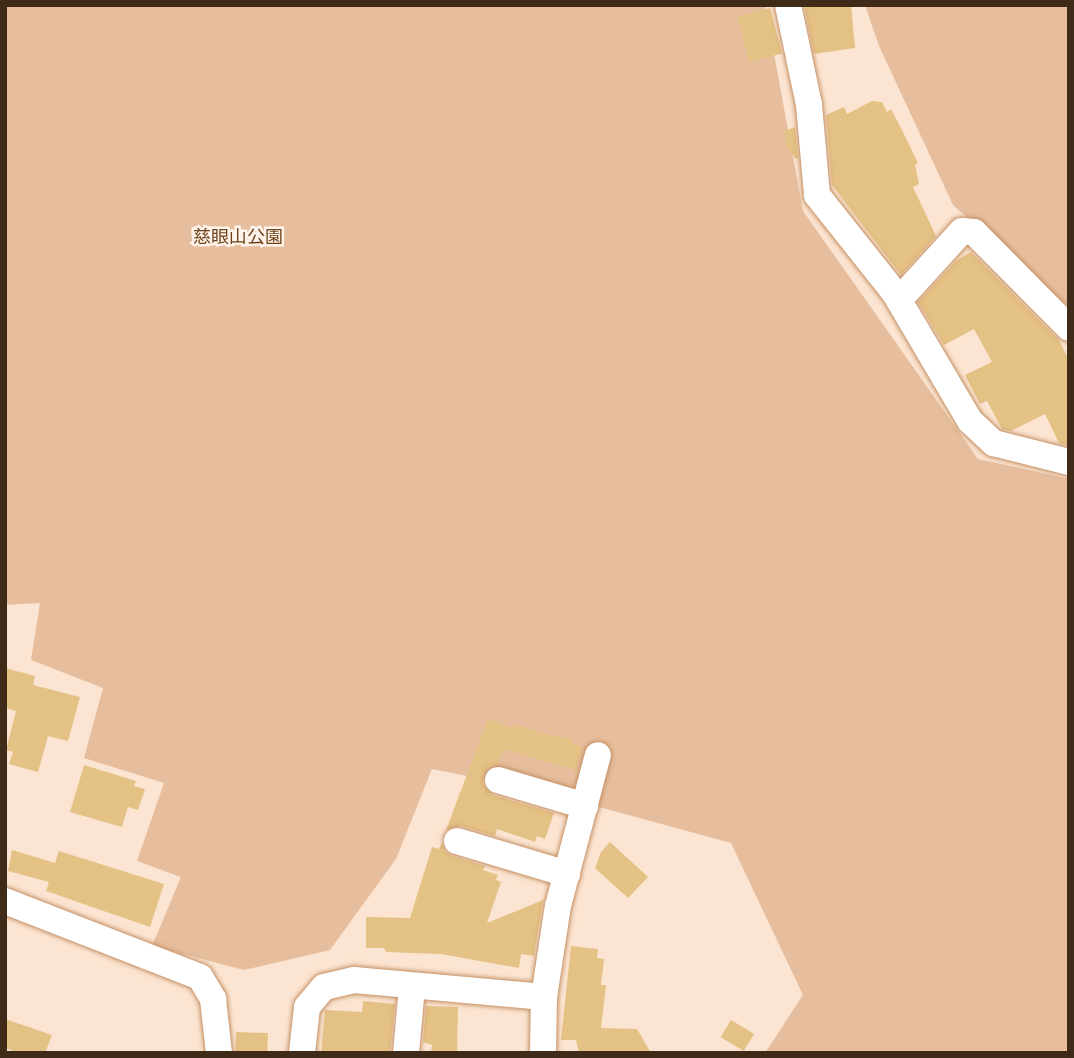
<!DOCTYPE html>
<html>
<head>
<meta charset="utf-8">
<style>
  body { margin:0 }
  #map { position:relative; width:1074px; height:1058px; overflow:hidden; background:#fbe4d1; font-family:"PT Sans","Noto Sans JP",sans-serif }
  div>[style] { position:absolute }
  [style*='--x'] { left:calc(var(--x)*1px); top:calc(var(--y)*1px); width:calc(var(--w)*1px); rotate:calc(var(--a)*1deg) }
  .green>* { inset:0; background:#e6be9d }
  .building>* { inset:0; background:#e4c184; transform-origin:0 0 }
  .roads { filter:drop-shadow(0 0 2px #c59064) drop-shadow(0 0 2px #c59064) }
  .minor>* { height:26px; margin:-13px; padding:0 13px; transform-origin:13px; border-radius:13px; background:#fff }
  span { translate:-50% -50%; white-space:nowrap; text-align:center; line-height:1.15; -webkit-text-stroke:5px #fff3ea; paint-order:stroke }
  .park-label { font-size:18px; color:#6e441c }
  .frame { position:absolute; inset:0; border:7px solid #402a18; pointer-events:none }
</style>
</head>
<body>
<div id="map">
  <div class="green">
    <i style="clip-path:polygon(5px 5px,765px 5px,803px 211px,978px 459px,1069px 479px,1069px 1053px,765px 1053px,803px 995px,731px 843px,537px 790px,432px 769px,396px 859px,330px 950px,244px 970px,152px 946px,181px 877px,137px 861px,164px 783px,84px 758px,103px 688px,31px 660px,40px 603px,5px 605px)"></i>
    <i style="clip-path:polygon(865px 5px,1069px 5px,1069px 307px,953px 205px,879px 46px)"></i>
  </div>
  <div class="building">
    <i style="clip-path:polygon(804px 5px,851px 5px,855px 48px,814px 54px)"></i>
    <i style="left:770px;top:8px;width:47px;height:34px;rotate:75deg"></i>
    <i style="clip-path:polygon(872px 101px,882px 102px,887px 112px,891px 109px,903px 132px,918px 163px,915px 165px,919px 184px,913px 187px,936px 236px,901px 275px,832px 185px,826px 115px,844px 107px,847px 114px)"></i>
    <i style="clip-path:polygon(795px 127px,798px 158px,796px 159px,787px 148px,784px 131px)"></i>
    <i style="clip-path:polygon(971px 252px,1059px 340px,1069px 360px,1069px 446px,1059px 443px,1045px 414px,1011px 431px,1002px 429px,987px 401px,980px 404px,965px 375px,992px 362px,974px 329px,944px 345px,918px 302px,957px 260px)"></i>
    <i style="clip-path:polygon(5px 668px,35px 676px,33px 685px,80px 697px,68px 741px,48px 736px,38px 772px,9px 764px,13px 752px,6px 750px,16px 711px,5px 708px)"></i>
    <i style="clip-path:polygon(488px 719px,513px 728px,515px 724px,552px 736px,572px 738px,571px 744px,582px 746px,576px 770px,503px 749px,497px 765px,488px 768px,483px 775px,483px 784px,493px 795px,554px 813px,545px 839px,537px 836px,535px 842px,497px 829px,495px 836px,461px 826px,446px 830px)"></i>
    <i style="clip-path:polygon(84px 765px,136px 781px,134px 786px,145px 789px,138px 810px,128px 807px,122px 827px,70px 812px)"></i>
    <i style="clip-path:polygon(442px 842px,445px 851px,452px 856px,485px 866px,483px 870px,498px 875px,496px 880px,501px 882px,487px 923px,543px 900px,534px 956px,521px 954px,519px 968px,441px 954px,386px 952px,384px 948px,366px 948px,366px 917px,410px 918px,432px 847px,439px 849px)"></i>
    <i style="clip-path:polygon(610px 842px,648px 877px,628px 898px,595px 868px,601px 852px)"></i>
    <i style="clip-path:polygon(12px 850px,55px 863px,59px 851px,164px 884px,150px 927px,46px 891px,49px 882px,8px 871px)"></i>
    <i style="clip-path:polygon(571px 946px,598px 949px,597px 958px,604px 959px,601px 985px,606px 985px,601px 1028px,637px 1029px,651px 1053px,579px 1053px,576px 1040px,561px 1040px)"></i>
    <i style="clip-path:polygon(363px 1001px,395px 1004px,390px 1053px,321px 1053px,325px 1010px,362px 1012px)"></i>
    <i style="clip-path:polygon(426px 1006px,458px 1007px,457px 1053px,431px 1053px,432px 1045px,423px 1042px)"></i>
    <i style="clip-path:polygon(5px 1019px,52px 1035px,45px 1053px,19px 1053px,5px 1048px)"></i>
    <i style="left:731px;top:1020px;width:27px;height:20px;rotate:31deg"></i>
    <i style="left:236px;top:1032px;width:32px;height:21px;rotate:2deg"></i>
  </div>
  <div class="roads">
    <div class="minor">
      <i style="--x:788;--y:5;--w:102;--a:78.1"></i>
      <i style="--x:809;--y:105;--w:90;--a:84.9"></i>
      <i style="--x:817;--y:195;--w:124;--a:51.6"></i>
      <i style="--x:894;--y:292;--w:150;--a:59.5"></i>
      <i style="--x:970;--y:421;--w:33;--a:43"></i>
      <i style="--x:994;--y:443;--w:77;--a:14.2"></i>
      <i style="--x:899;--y:300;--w:93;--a:-47.6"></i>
      <i style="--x:962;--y:231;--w:12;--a:5"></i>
      <i style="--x:974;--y:232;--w:135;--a:45.3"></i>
      <i style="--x:498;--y:780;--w:91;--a:16.6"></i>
      <i style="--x:457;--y:841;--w:115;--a:16.7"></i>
      <i style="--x:5;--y:901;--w:209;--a:21.3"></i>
      <i style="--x:200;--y:977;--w:26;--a:59"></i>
      <i style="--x:213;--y:999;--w:54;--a:83.7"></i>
      <i style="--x:302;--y:1053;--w:46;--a:-83.8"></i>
      <i style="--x:307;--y:1007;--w:26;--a:-50"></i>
      <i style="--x:324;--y:987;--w:31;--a:-13"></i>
      <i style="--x:354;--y:980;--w:191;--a:5.1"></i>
      <i style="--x:406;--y:1053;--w:66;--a:-84.8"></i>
      <i style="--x:543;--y:1053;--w:56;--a:-89"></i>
      <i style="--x:544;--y:997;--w:92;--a:-81.3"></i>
      <i style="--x:558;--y:906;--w:156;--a:-75.2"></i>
    </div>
  </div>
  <div class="park-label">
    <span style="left:238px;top:237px">慈眼山公園</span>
  </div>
  <div class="frame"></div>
</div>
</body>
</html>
